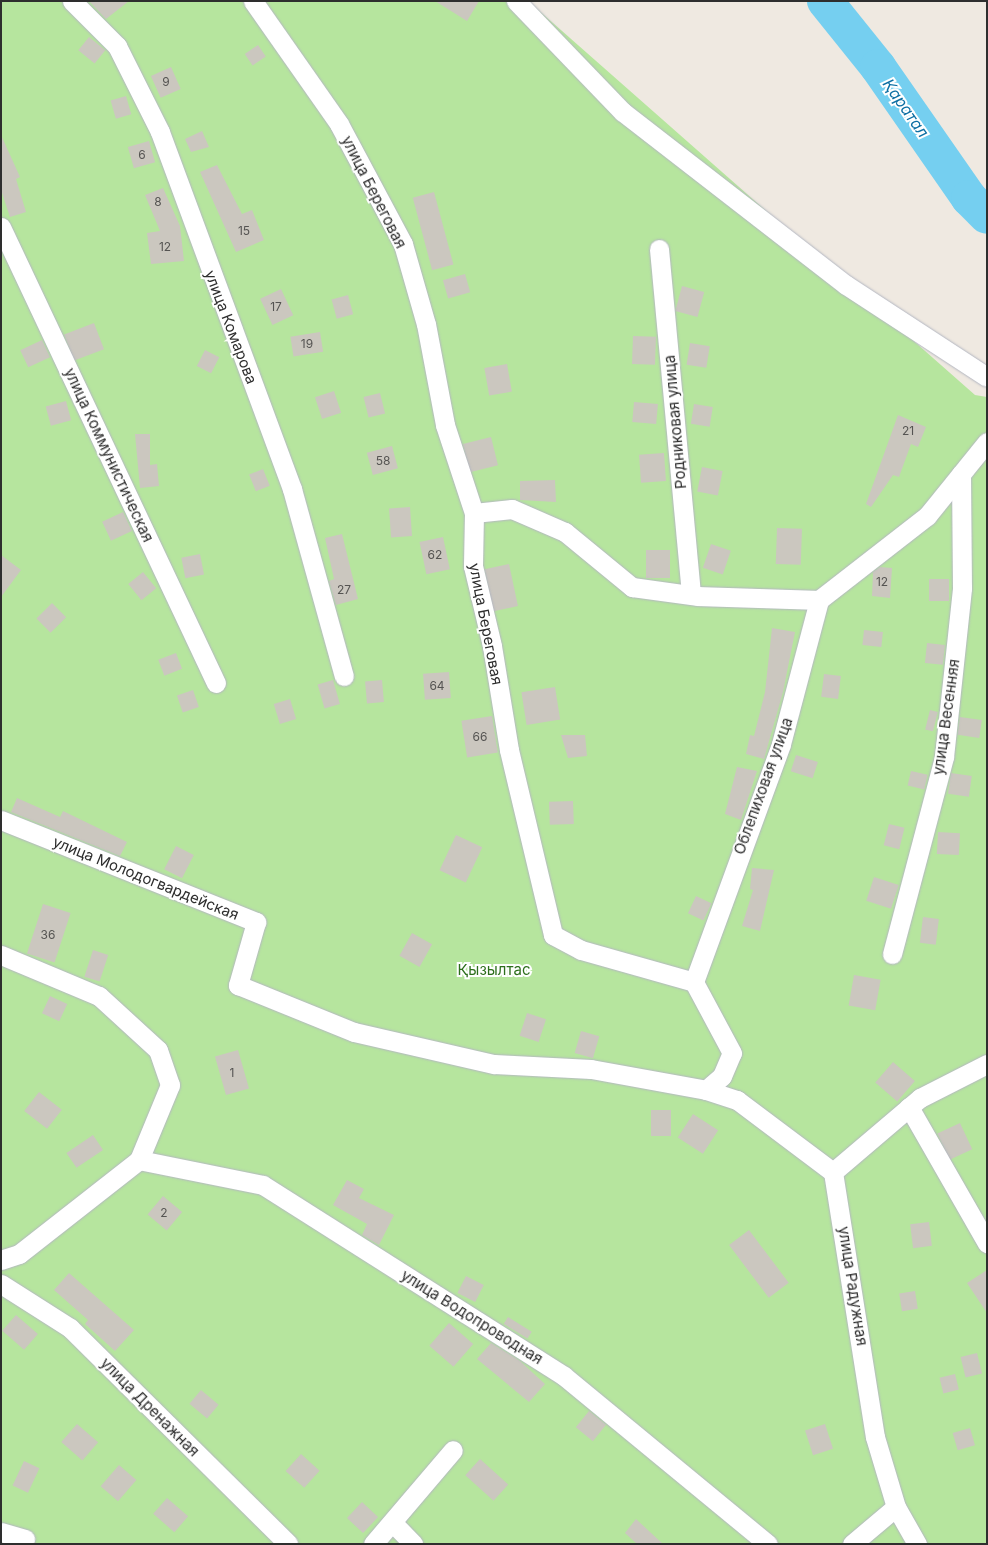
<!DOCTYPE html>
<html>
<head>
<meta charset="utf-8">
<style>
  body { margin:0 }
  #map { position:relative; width:988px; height:1545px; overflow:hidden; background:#efe9e1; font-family:Inter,sans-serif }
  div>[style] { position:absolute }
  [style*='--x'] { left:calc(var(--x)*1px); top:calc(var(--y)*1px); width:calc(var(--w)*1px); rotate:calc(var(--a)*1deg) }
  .green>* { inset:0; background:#b6e59e }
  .river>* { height:36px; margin:-18px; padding:0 18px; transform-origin:18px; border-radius:18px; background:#75cff0 }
  .building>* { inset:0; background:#cbc7bf; transform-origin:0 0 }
  .roads { filter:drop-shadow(0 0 1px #b4b7c1) drop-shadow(0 0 1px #b4b7c1) }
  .street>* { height:19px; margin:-9.5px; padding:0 9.5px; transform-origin:9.5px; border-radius:9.5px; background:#fff }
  span { translate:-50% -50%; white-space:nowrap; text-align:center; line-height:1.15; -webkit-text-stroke:4px #fff; paint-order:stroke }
  .number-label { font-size:12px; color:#555452 }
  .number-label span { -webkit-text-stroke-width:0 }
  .street-label { font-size:15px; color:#2e2e2e }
  .park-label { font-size:15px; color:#2c6e1b }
  .water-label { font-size:16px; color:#0d6fa3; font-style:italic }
  .frame { position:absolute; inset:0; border:2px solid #2e2e2e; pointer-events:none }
</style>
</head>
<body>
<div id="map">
  <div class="green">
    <i style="clip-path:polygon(1px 1px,528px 1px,975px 395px,987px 397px,987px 1544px,1px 1544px)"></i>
  </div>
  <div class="river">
    <i style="--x:825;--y:1;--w:85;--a:51.2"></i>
    <i style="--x:878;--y:67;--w:160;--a:55.2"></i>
    <i style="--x:969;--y:198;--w:25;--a:45"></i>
  </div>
  <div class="building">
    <i style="clip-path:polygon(89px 1px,129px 1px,106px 19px)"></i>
    <i style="clip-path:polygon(435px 1px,479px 1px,467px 21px)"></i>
    <i style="left:89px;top:37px;width:21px;height:17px;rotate:39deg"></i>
    <i style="left:258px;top:45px;width:14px;height:16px;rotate:56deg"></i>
    <i style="left:171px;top:67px;width:24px;height:22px;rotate:66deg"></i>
    <i style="left:126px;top:96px;width:19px;height:16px;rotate:74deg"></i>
    <i style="clip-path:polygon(202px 131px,209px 147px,191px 152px,185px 139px)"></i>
    <i style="clip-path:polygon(1px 135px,20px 177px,16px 179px,26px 212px,10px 217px,1px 190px)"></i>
    <i style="left:149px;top:141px;width:22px;height:22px;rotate:74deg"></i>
    <i style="clip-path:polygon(217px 165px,242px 214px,252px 210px,264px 240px,236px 252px,200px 172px)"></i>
    <i style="clip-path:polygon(163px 188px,180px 226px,184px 261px,151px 264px,147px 233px,160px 231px,145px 195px)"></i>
    <i style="left:434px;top:192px;width:75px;height:22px;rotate:75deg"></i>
    <i style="left:465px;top:274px;width:19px;height:23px;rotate:74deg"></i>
    <i style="left:682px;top:286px;width:23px;height:26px;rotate:15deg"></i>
    <i style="left:281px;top:289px;width:29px;height:23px;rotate:65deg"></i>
    <i style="left:348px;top:295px;width:20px;height:17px;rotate:75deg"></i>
    <i style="left:94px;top:323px;width:28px;height:32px;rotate:69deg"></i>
    <i style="left:320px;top:332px;width:20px;height:30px;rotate:81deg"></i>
    <i style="left:633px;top:336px;width:23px;height:28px;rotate:2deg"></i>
    <i style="left:42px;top:340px;width:19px;height:24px;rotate:65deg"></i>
    <i style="left:690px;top:343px;width:20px;height:22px;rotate:9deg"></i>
    <i style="left:205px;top:350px;width:16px;height:18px;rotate:27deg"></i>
    <i style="left:507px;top:364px;width:28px;height:23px;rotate:80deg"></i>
    <i style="left:334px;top:391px;width:23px;height:20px;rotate:72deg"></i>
    <i style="left:380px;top:393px;width:21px;height:17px;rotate:76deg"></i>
    <i style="left:66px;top:401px;width:20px;height:21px;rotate:75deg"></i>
    <i style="left:634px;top:402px;width:24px;height:20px;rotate:5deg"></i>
    <i style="left:694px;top:404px;width:19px;height:20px;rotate:9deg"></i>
    <i style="clip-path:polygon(898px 415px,926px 427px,918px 447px,911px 444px,899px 477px,893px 475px,871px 507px,866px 504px)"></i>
    <i style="clip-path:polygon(135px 434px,150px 434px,150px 465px,157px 464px,159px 486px,140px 488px)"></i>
    <i style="left:491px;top:437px;width:29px;height:29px;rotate:76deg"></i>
    <i style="left:392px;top:446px;width:23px;height:26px;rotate:75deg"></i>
    <i style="left:664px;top:453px;width:28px;height:25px;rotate:86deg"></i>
    <i style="left:702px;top:467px;width:21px;height:25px;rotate:11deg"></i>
    <i style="left:263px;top:469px;width:18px;height:15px;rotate:68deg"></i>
    <i style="clip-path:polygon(555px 480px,556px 502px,520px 500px,520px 481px)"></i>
    <i style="left:410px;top:507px;width:29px;height:21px;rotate:86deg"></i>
    <i style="left:123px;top:512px;width:21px;height:23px;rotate:65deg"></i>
    <i style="left:777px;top:528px;width:25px;height:36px;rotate:2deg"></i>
    <i style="clip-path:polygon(342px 534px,358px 599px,336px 605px,329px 581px,334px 579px,325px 538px)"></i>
    <i style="left:443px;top:537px;width:33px;height:24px;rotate:78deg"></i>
    <i style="left:711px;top:544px;width:21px;height:25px;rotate:19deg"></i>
    <i style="left:646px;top:550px;width:24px;height:28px"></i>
    <i style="left:200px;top:554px;width:21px;height:19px;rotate:79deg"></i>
    <i style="clip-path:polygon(1px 555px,21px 570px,1px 597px)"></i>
    <i style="left:509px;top:564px;width:43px;height:25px;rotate:78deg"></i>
    <i style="clip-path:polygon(880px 567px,892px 568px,890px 598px,872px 596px,873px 572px)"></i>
    <i style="left:143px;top:572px;width:21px;height:19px;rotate:51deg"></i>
    <i style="left:929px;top:579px;width:20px;height:22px"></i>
    <i style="left:52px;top:603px;width:20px;height:22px;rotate:45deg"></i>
    <i style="clip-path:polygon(772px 628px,795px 632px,783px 692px,764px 759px,746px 754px,750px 735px,754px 736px,765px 692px)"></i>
    <i style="left:864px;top:630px;width:19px;height:15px;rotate:6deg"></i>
    <i style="left:927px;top:643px;width:18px;height:20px;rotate:6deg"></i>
    <i style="left:176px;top:653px;width:17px;height:19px;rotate:69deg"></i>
    <i style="left:449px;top:672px;width:26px;height:26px;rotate:86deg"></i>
    <i style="left:824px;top:674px;width:17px;height:23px;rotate:7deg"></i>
    <i style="left:333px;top:680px;width:25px;height:16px;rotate:74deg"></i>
    <i style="left:382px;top:680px;width:22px;height:17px;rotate:85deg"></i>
    <i style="left:555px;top:687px;width:33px;height:34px;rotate:81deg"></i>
    <i style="left:193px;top:690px;width:18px;height:17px;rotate:71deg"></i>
    <i style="left:290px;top:699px;width:21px;height:17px;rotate:73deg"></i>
    <i style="left:930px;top:710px;width:8px;height:20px;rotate:14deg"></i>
    <i style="left:492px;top:716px;width:37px;height:31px;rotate:81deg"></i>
    <i style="left:960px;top:717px;width:22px;height:18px;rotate:8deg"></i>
    <i style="clip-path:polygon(561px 735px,585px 735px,587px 756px,568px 758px)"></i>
    <i style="left:796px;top:755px;width:23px;height:17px;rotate:18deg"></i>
    <i style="clip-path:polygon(737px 767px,757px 771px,741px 820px,725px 814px)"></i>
    <i style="left:911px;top:771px;width:17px;height:15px;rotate:13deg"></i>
    <i style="left:951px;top:773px;width:21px;height:21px;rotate:8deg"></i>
    <i style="clip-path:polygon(17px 798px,60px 817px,63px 811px,127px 842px,120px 856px,11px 812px)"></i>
    <i style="left:573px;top:801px;width:23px;height:24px;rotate:88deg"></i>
    <i style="left:889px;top:824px;width:16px;height:22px;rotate:14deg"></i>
    <i style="left:938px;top:832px;width:22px;height:22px;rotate:3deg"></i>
    <i style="left:456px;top:835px;width:29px;height:39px;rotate:25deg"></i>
    <i style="left:176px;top:846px;width:20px;height:26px;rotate:27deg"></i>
    <i style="clip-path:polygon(752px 868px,774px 870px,760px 931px,742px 926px,753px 890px,750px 889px)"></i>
    <i style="left:874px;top:877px;width:26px;height:25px;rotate:18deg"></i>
    <i style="left:696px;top:896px;width:17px;height:19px;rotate:25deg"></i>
    <i style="left:43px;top:904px;width:29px;height:52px;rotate:18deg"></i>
    <i style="left:923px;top:917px;width:16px;height:26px;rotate:7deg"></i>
    <i style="left:412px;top:933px;width:23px;height:26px;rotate:29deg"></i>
    <i style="left:93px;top:950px;width:16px;height:28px;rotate:18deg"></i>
    <i style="left:854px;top:975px;width:27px;height:31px;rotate:10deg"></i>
    <i style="left:50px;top:996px;width:19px;height:19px;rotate:25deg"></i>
    <i style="left:527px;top:1013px;width:20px;height:24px;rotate:18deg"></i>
    <i style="left:581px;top:1031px;width:19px;height:23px;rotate:16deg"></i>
    <i style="left:238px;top:1050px;width:40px;height:24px;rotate:74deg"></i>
    <i style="left:893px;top:1062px;width:29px;height:27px;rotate:41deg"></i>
    <i style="left:39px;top:1092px;width:29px;height:24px;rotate:38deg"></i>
    <i style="left:651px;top:1110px;width:20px;height:26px"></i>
    <i style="left:693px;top:1114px;width:30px;height:28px;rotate:33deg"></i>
    <i style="left:960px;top:1123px;width:29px;height:25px;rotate:65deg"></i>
    <i style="left:93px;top:1135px;width:18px;height:32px;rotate:56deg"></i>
    <i style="clip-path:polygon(347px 1180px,364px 1189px,359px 1198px,394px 1215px,379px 1245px,362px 1235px,367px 1224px,333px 1205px)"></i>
    <i style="left:163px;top:1196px;width:25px;height:24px;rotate:40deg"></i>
    <i style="left:929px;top:1222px;width:24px;height:19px;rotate:83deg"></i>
    <i style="left:749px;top:1230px;width:66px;height:25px;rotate:53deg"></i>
    <i style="clip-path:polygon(987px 1270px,987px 1313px,967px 1283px)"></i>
    <i style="clip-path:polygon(69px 1273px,134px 1330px,115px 1351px,85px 1324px,88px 1320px,54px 1290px)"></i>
    <i style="left:466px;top:1276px;width:20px;height:19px;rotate:27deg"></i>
    <i style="left:915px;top:1291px;width:18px;height:16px;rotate:81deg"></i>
    <i style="left:16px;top:1315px;width:29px;height:21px;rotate:41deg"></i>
    <i style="left:508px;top:1317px;width:28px;height:8px;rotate:32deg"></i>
    <i style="left:449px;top:1323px;width:32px;height:30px;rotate:41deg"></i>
    <i style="clip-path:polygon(491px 1343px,520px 1361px,545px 1384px,529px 1402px,477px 1359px)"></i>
    <i style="left:977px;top:1353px;width:21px;height:17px;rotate:76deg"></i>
    <i style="left:955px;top:1374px;width:16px;height:16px;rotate:76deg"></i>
    <i style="left:201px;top:1390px;width:23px;height:18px;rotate:40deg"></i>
    <i style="left:589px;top:1411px;width:22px;height:21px;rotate:39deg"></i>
    <i style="left:77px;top:1424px;width:28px;height:24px;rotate:41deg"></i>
    <i style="left:825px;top:1424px;width:26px;height:21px;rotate:72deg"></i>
    <i style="left:970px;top:1428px;width:18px;height:18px;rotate:74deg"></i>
    <i style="left:301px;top:1454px;width:25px;height:23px;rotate:42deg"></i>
    <i style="left:480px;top:1459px;width:38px;height:22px;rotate:42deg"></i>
    <i style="left:24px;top:1461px;width:17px;height:27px;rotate:25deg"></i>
    <i style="left:119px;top:1465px;width:23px;height:28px;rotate:41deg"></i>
    <i style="left:167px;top:1498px;width:28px;height:21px;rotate:41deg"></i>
    <i style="left:362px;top:1502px;width:22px;height:22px;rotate:43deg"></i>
    <i style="clip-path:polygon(636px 1519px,663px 1544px,637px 1544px,625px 1533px)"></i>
  </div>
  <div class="roads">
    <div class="street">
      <i style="--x:72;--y:1;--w:64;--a:45"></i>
      <i style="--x:117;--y:46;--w:96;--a:63.4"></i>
      <i style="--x:160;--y:132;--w:381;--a:69.7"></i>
      <i style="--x:292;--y:489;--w:194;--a:74.5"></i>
      <i style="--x:253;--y:1;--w:150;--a:55"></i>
      <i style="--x:339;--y:124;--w:136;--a:61.9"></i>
      <i style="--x:403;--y:244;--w:83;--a:74"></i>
      <i style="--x:426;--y:324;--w:103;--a:79.3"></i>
      <i style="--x:445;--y:425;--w:93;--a:71.8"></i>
      <i style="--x:474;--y:513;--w:53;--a:91.1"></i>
      <i style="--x:473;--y:566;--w:82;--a:76.6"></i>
      <i style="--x:492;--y:646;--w:105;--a:80.7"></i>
      <i style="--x:509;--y:750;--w:190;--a:76.6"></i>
      <i style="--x:553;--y:935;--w:32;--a:28"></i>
      <i style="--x:581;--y:950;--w:117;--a:15.8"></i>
      <i style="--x:516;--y:1;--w:154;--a:46.1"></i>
      <i style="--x:623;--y:112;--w:282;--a:37.8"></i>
      <i style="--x:846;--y:285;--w:168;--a:33.1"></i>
      <i style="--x:1;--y:227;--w:504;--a:64.76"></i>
      <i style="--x:659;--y:249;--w:347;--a:84.7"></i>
      <i style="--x:474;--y:513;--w:38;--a:-6"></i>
      <i style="--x:512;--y:509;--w:58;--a:23.5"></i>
      <i style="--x:565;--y:532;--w:87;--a:39.4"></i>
      <i style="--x:632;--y:587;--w:67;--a:7.8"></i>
      <i style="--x:698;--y:596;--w:121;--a:1.9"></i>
      <i style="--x:1;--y:820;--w:275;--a:21.8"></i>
      <i style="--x:256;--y:922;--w:66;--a:105.9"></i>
      <i style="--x:238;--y:985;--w:125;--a:22.1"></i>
      <i style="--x:354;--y:1032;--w:144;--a:12.9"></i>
      <i style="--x:494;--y:1064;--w:97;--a:3"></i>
      <i style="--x:591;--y:1069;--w:117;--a:10.3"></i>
      <i style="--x:706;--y:1090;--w:33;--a:18"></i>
      <i style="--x:737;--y:1100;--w:120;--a:36.9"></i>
      <i style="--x:833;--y:1172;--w:268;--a:81"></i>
      <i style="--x:875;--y:1437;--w:73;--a:73.3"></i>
      <i style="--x:896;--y:1507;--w:43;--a:60.4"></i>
      <i style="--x:892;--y:954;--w:204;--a:-75.2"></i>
      <i style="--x:944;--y:757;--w:170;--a:-83.9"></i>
      <i style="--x:962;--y:588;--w:114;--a:-90.5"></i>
      <i style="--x:1;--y:955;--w:106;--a:22.7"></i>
      <i style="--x:99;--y:996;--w:80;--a:42.5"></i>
      <i style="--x:158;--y:1050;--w:37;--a:71"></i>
      <i style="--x:170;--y:1085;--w:81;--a:112.5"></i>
      <i style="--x:139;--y:1160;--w:152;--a:141.9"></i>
      <i style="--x:19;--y:1254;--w:19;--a:162"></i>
      <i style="--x:706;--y:1090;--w:21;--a:-41"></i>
      <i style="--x:722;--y:1076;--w:25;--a:-67"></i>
      <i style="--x:732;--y:1053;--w:81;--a:-118.2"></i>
      <i style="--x:694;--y:982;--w:253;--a:-69.9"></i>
      <i style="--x:781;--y:744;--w:149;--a:-75.2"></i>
      <i style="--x:819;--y:600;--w:137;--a:-37.9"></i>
      <i style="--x:927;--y:516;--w:95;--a:-51"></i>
      <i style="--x:909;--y:1107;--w:157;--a:60.2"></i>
      <i style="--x:139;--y:1160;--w:126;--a:11.4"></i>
      <i style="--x:263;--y:1185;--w:356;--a:32.4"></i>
      <i style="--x:564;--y:1376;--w:264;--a:39.5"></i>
      <i style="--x:833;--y:1172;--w:114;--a:-40.4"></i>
      <i style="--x:920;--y:1098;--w:75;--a:-26.9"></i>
      <i style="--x:1;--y:1284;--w:82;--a:32.5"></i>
      <i style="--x:70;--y:1328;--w:307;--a:44.7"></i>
      <i style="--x:393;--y:1523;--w:29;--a:46"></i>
      <i style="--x:1;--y:1532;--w:25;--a:16"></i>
      <i style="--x:373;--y:1544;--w:123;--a:-49.6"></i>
      <i style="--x:852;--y:1544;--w:57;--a:-40.1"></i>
    </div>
  </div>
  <div class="number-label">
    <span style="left:166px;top:82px">9</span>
    <span style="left:142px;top:155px">6</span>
    <span style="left:158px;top:202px">8</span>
    <span style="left:244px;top:231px">15</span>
    <span style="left:165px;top:247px">12</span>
    <span style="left:276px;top:307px">17</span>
    <span style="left:307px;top:344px">19</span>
    <span style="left:908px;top:431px">21</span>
    <span style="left:383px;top:461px">58</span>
    <span style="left:435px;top:555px">62</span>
    <span style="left:882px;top:582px">12</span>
    <span style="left:344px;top:590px">27</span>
    <span style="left:437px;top:686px">64</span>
    <span style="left:480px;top:737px">66</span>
    <span style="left:48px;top:935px">36</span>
    <span style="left:232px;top:1073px">1</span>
    <span style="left:164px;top:1213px">2</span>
  </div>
  <div class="street-label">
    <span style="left:374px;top:192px;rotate:63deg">улица Береговая</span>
    <span style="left:231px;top:327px;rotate:69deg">улица Комарова</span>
    <span style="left:675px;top:422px;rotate:-95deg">Родниковая улица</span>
    <span style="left:109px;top:455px;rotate:65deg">улица Коммунистическая</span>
    <span style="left:486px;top:624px;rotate:79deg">улица Береговая</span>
    <span style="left:946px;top:717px;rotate:-82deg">улица Весенняя</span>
    <span style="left:763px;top:786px;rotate:-70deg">Облепиховая улица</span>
    <span style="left:146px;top:878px;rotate:22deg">улица Молодогвардейская</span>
    <span style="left:853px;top:1286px;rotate:81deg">улица Радужная</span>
    <span style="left:472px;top:1317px;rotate:32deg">улица Водопроводная</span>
    <span style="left:150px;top:1407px;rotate:45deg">улица Дренажная</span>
  </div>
  <div class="park-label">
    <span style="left:494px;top:970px">Қызылтас</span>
  </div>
  <div class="water-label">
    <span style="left:906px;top:108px;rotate:55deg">Қаратал</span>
  </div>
  <div class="frame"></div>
</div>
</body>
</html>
